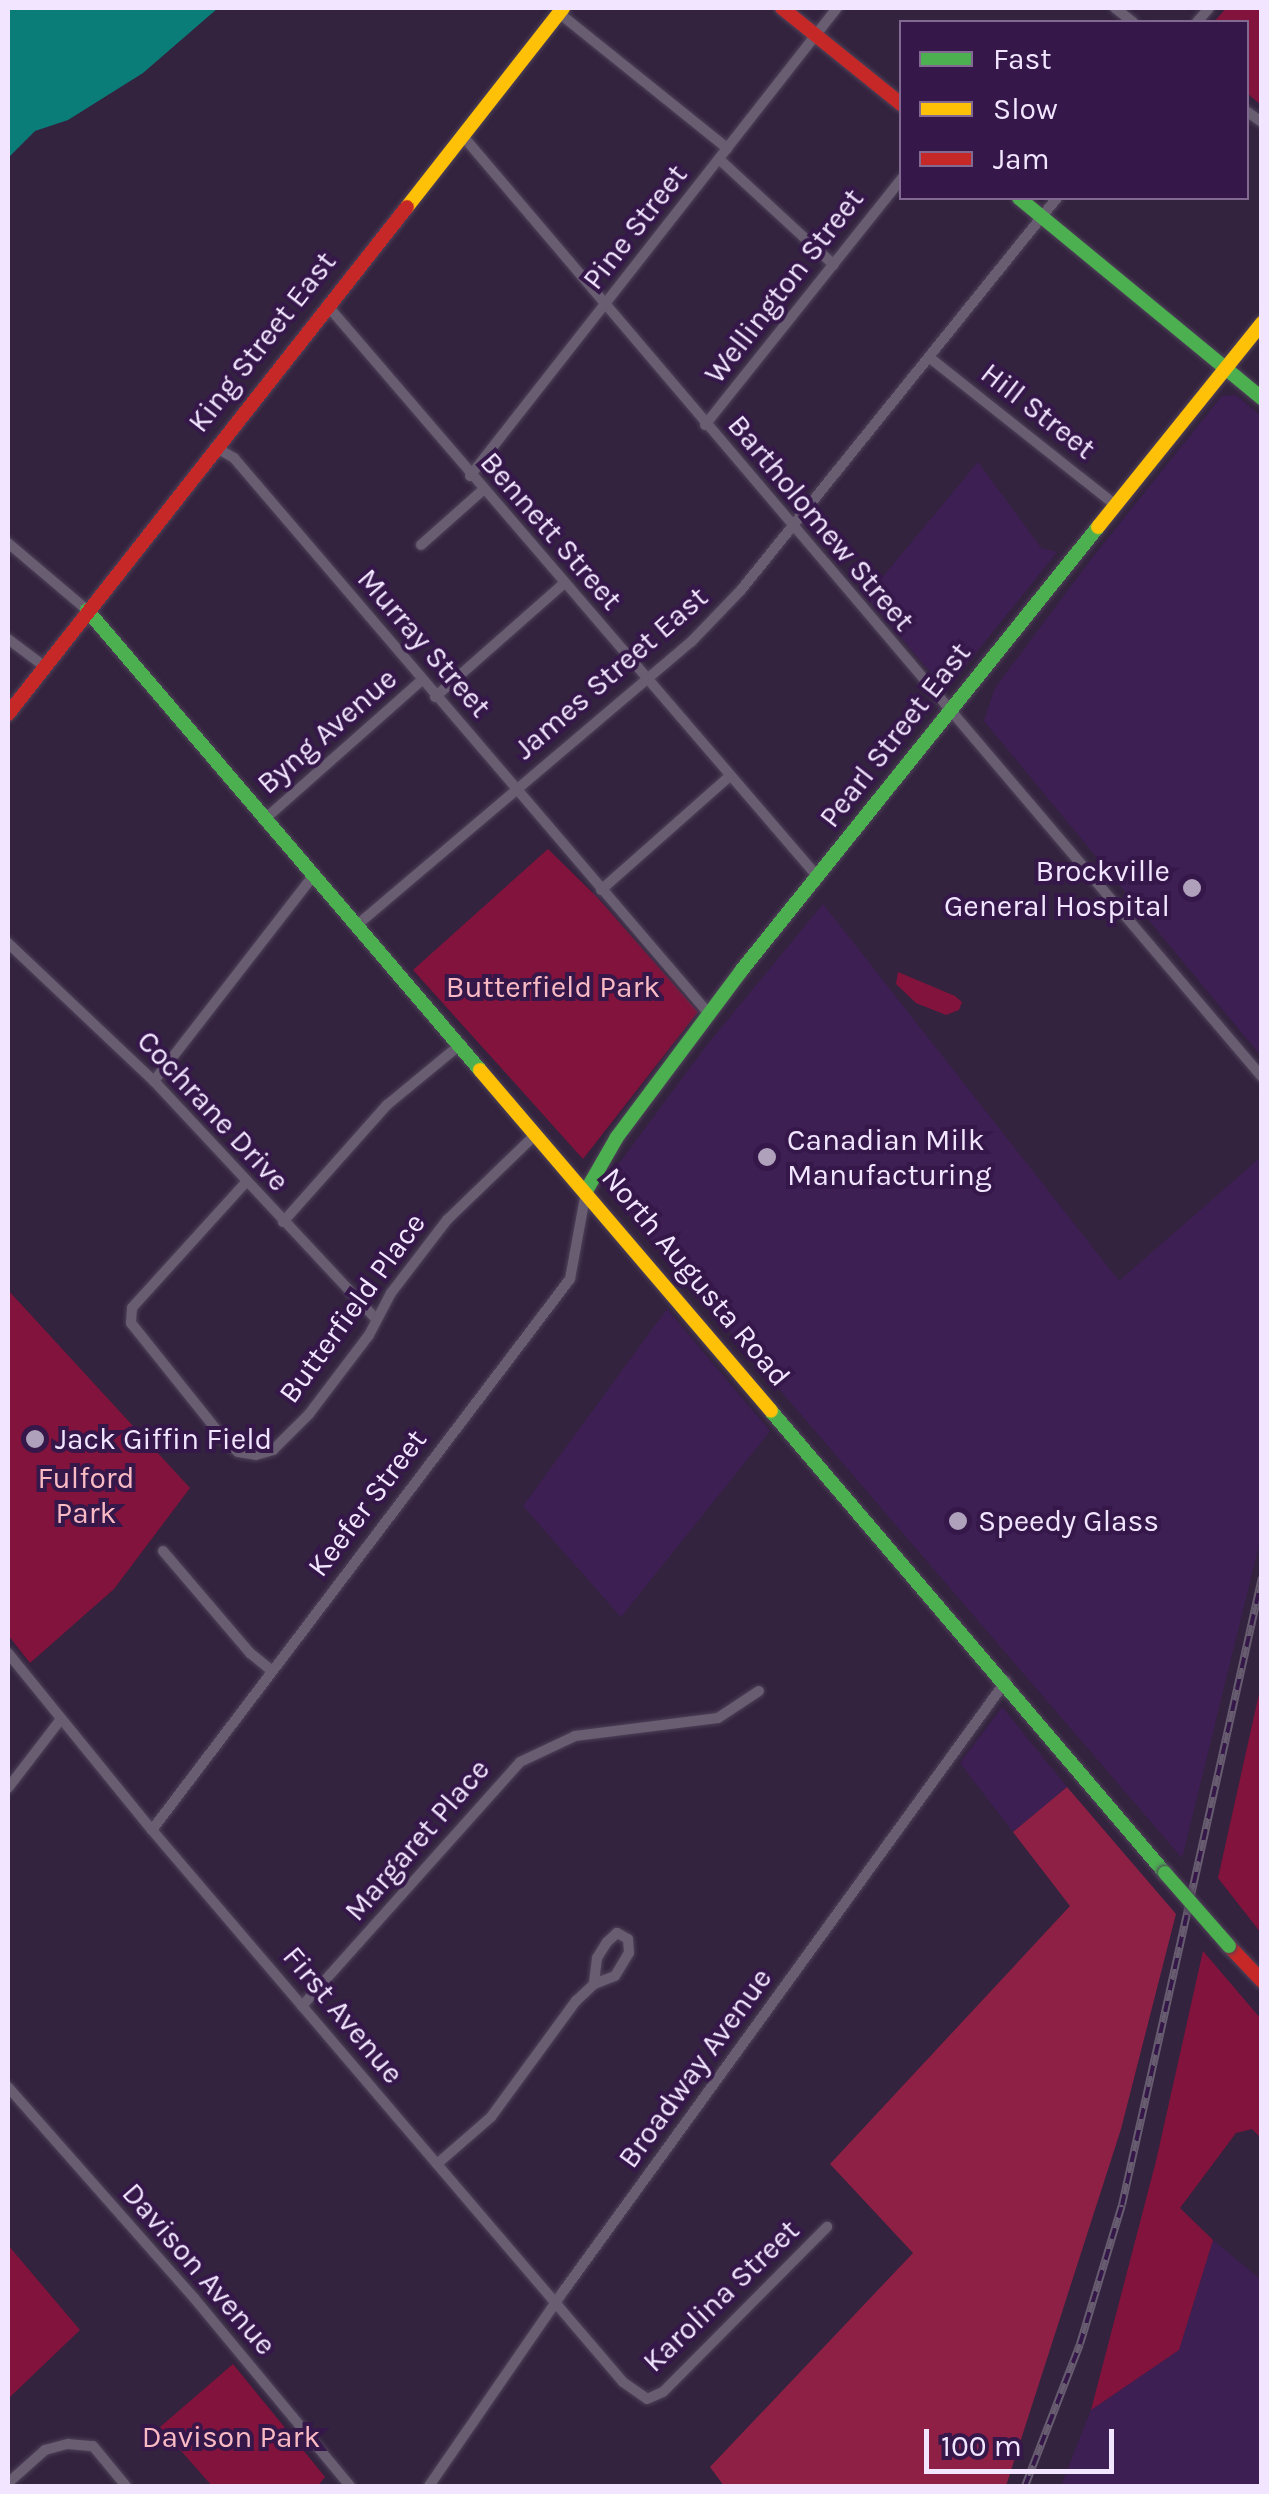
<!DOCTYPE html>
<html>
<head>
<meta charset="utf-8">
<style>
  body { margin:0 }
  #map { position:relative; width:1269px; height:2494px; overflow:hidden; background:#33233e; font-family:Karla,sans-serif }
  div>[style] { position:absolute }
  [style*='--x'] { left:calc(var(--x)*1px); top:calc(var(--y)*1px); width:calc(var(--w)*1px); rotate:calc(var(--a)*1deg) }
  .built>* { inset:0; background:#3e1f54 }
  .green>* { inset:0; background:#82133c }
  .forest>* { inset:0; background:#8d2044 }
  .water>* { inset:0; background:#0b7d79 }
  .roads { filter:drop-shadow(0 0 2px #4e4158) drop-shadow(0 0 2px #4e4158) }
  .street>* { height:10px; margin:-5px; padding:0 5px; transform-origin:5px; border-radius:5px; background:#685d71 }
  .fast>* { height:14px; margin:-7px; padding:0 7px; transform-origin:7px; border-radius:7px; background:#4caf50 }
  .slow>* { height:14px; margin:-7px; padding:0 7px; transform-origin:7px; border-radius:7px; background:#ffc107 }
  .jam>* { height:14px; margin:-7px; padding:0 7px; transform-origin:7px; border-radius:7px; background:#c62828 }
  .rail>* { height:8px; margin-top:-4px; transform-origin:0; background:repeating-linear-gradient(90deg,#35174a 0 11px,#675c70 0 22px); box-sizing:border-box; border-block:2px solid #675c70 }
  .bridges { filter:drop-shadow(0 0 2px #4e4158) drop-shadow(0 0 2px #4e4158) }
  .fast-bridge>* { height:14px; margin:-7px; padding:0 7px; transform-origin:7px; border-radius:7px; background:#4caf50 }
  .dots>* { width:28px; height:28px; translate:-50% -50%; box-sizing:border-box; border:5px solid #35174a; border-radius:50% }
  span { translate:-50% -50%; white-space:nowrap; text-align:center; line-height:1.15; -webkit-text-stroke:8px #35174a; paint-order:stroke }
  .street-label { font-size:30px; color:#f2e5ff }
  .poi-label { font-size:30px; color:#f2e5ff }
  .right { translate:-100% -50%; text-align:right }
  .left { translate:0 -50%; text-align:left }
  .park-label { font-size:30px; color:#fabac3 }
  .frame { position:absolute; inset:0; border:10px solid #f2e5ff; pointer-events:none }
  .legend { position:absolute; left:899px; top:20px; width:350px; height:180px; box-sizing:border-box; background:#35174a; border:2px solid #816992; margin:0; padding:12px 18px; list-style:none; font-size:30px; color:#f2e5ff }
  .legend li { display:flex; align-items:center; gap:20px; height:50px }
  .legend b { width:50px; border:2px solid #816992 }
  .scale { position:absolute; left:924px; top:2429px; width:190px; height:45px; box-sizing:border-box; border:5px solid #f2e5ff; border-top:0; padding-left:12px; font-size:30px; line-height:35px; white-space:nowrap; color:#f2e5ff; -webkit-text-stroke:8px #35174a; paint-order:stroke }
</style>
</head>
<body>
<div id="map">
  <div class="built">
    <i style="clip-path:polygon(1236px 395px,1262px 417px,1261px 1056px,984px 721px,995px 688px,1089px 562px,1222px 396px)"></i>
    <i style="clip-path:polygon(978px 462px,1041px 548px,1057px 552px,946px 690px,866px 597px)"></i>
    <i style="clip-path:polygon(823px 904px,1119px 1281px,1261px 1157px,1261px 1537px,1182px 1858px,609px 1191px,609px 1177px,707px 1045px)"></i>
    <i style="clip-path:polygon(667px 1309px,770px 1431px,621px 1617px,523px 1506px)"></i>
    <i style="clip-path:polygon(1002px 1707px,1067px 1787px,1013px 1832px,960px 1763px)"></i>
    <i style="clip-path:polygon(1213px 2240px,1261px 2280px,1261px 2486px,1061px 2486px,1091px 2410px,1179px 2350px)"></i>
  </div>
  <div class="green">
    <i style="clip-path:polygon(1226px 8px,1261px 8px,1261px 105px,1247px 93px,1246px 22px,1214px 22px)"></i>
    <i style="clip-path:polygon(548px 849px,598px 898px,698px 1012px,583px 1159px,413px 970px)"></i>
    <i style="clip-path:polygon(898px 972px,955px 996px,962px 1002px,959px 1010px,946px 1015px,916px 1003px,896px 984px)"></i>
    <i style="clip-path:polygon(8px 1290px,190px 1488px,114px 1589px,30px 1663px,8px 1635px)"></i>
    <i style="clip-path:polygon(1261px 1685px,1262px 1933px,1261px 1933px,1218px 1878px)"></i>
    <i style="clip-path:polygon(1203px 1951px,1261px 2019px,1261px 2138px,1252px 2129px,1236px 2133px,1180px 2208px,1213px 2240px,1179px 2350px,1091px 2410px,1156px 2161px)"></i>
    <i style="clip-path:polygon(8px 2245px,80px 2330px,8px 2399px)"></i>
    <i style="clip-path:polygon(233px 2364px,325px 2477px,318px 2486px,212px 2486px,160px 2427px)"></i>
  </div>
  <div class="forest">
    <i style="clip-path:polygon(1067px 1787px,1176px 1914px,1121px 2129px,1006px 2486px,724px 2486px,710px 2467px,913px 2253px,830px 2164px,1070px 1906px,1013px 1832px)"></i>
  </div>
  <div class="water">
    <i style="clip-path:polygon(8px 8px,218px 8px,143px 73px,68px 120px,35px 131px,8px 158px)"></i>
  </div>
  <div class="roads">
    <div class="street">
      <i style="--x:1115;--y:8;--w:23;--a:38"></i>
      <i style="--x:559;--y:13;--w:216;--a:38.8"></i>
      <i style="--x:1197;--y:22;--w:18;--a:-49"></i>
      <i style="--x:1246;--y:111;--w:19;--a:35"></i>
      <i style="--x:462;--y:135;--w:1236;--a:49.66"></i>
      <i style="--x:719;--y:159;--w:156;--a:42.7"></i>
      <i style="--x:327;--y:305;--w:754;--a:49.36"></i>
      <i style="--x:930;--y:358;--w:235;--a:38.4"></i>
      <i style="--x:705;--y:425;--w:316;--a:-51.4"></i>
      <i style="--x:215;--y:447;--w:22;--a:30"></i>
      <i style="--x:234;--y:458;--w:731;--a:49.49"></i>
      <i style="--x:470;--y:476;--w:595;--a:-51.9"></i>
      <i style="--x:8;--y:543;--w:104;--a:40.3"></i>
      <i style="--x:421;--y:545;--w:83;--a:-41.6"></i>
      <i style="--x:8;--y:639;--w:45;--a:36.9"></i>
      <i style="--x:435;--y:697;--w:171;--a:-41.4"></i>
      <i style="--x:266;--y:818;--w:207;--a:-41.5"></i>
      <i style="--x:601;--y:890;--w:172;--a:-41.5"></i>
      <i style="--x:357;--y:925;--w:438;--a:-40.3"></i>
      <i style="--x:691;--y:642;--w:72;--a:-46.1"></i>
      <i style="--x:741;--y:590;--w:504;--a:-51.13"></i>
      <i style="--x:8;--y:943;--w:201;--a:43.4"></i>
      <i style="--x:154;--y:1081;--w:325;--a:47"></i>
      <i style="--x:154;--y:1081;--w:261;--a:-52.2"></i>
      <i style="--x:247;--y:1181;--w:171;--a:132.2"></i>
      <i style="--x:132;--y:1308;--w:15;--a:94"></i>
      <i style="--x:131;--y:1323;--w:149;--a:51.3"></i>
      <i style="--x:224;--y:1439;--w:19;--a:43"></i>
      <i style="--x:238;--y:1452;--w:18;--a:9"></i>
      <i style="--x:256;--y:1455;--w:18;--a:-16"></i>
      <i style="--x:273;--y:1450;--w:51;--a:-45"></i>
      <i style="--x:309;--y:1414;--w:99;--a:-52.8"></i>
      <i style="--x:369;--y:1335;--w:47;--a:-62.4"></i>
      <i style="--x:391;--y:1293;--w:92;--a:-52.5"></i>
      <i style="--x:447;--y:1220;--w:124;--a:-44"></i>
      <i style="--x:283;--y:1222;--w:157;--a:-48.4"></i>
      <i style="--x:387;--y:1105;--w:96;--a:-39.5"></i>
      <i style="--x:163;--y:1551;--w:134;--a:49.5"></i>
      <i style="--x:250;--y:1653;--w:27;--a:39"></i>
      <i style="--x:8;--y:1653;--w:228;--a:50.9"></i>
      <i style="--x:152;--y:1830;--w:726;--a:49.53"></i>
      <i style="--x:623;--y:2382;--w:29;--a:35"></i>
      <i style="--x:647;--y:2399;--w:17;--a:-24"></i>
      <i style="--x:663;--y:2392;--w:233;--a:-45.2"></i>
      <i style="--x:8;--y:1788;--w:87;--a:-52.5"></i>
      <i style="--x:152;--y:1830;--w:692;--a:-52.82"></i>
      <i style="--x:570;--y:1279;--w:88;--a:-79.6"></i>
      <i style="--x:302;--y:2006;--w:327;--a:-48.2"></i>
      <i style="--x:520;--y:1762;--w:61;--a:-25.3"></i>
      <i style="--x:575;--y:1736;--w:144;--a:-7.2"></i>
      <i style="--x:718;--y:1718;--w:49;--a:-33.4"></i>
      <i style="--x:8;--y:2087;--w:281;--a:48.6"></i>
      <i style="--x:194;--y:2298;--w:244;--a:50.3"></i>
      <i style="--x:437;--y:2164;--w:72;--a:-41"></i>
      <i style="--x:491;--y:2117;--w:144;--a:-53.8"></i>
      <i style="--x:576;--y:2001;--w:25;--a:-43"></i>
      <i style="--x:594;--y:1984;--w:22;--a:-21"></i>
      <i style="--x:615;--y:1976;--w:27;--a:-59"></i>
      <i style="--x:629;--y:1953;--w:14;--a:-94"></i>
      <i style="--x:628;--y:1939;--w:13;--a:-151"></i>
      <i style="--x:617;--y:1933;--w:13;--a:138"></i>
      <i style="--x:607;--y:1942;--w:19;--a:122"></i>
      <i style="--x:597;--y:1958;--w:26;--a:97"></i>
      <i style="--x:8;--y:2483;--w:50;--a:-41.7"></i>
      <i style="--x:45;--y:2450;--w:24;--a:-15"></i>
      <i style="--x:68;--y:2444;--w:25;--a:5"></i>
      <i style="--x:93;--y:2446;--w:52;--a:50.5"></i>
      <i style="--x:429;--y:2486;--w:239;--a:-55.4"></i>
      <i style="--x:565;--y:2289;--w:751;--a:-54.05"></i>
    </div>
    <div class="fast">
      <i style="--x:1019;--y:198;--w:315;--a:39.5"></i>
      <i style="--x:87;--y:610;--w:605;--a:49.49"></i>
      <i style="--x:586;--y:1191;--w:62;--a:-60.1"></i>
      <i style="--x:617;--y:1137;--w:207;--a:-53.2"></i>
      <i style="--x:741;--y:971;--w:570;--a:-51.2"></i>
      <i style="--x:771;--y:1411;--w:607;--a:49.54"></i>
    </div>
    <div class="slow">
      <i style="--x:407;--y:207;--w:253;--a:-51.9"></i>
      <i style="--x:1098;--y:527;--w:262;--a:-51.2"></i>
      <i style="--x:480;--y:1070;--w:448;--a:49.5"></i>
    </div>
    <div class="jam">
      <i style="--x:782;--y:8;--w:154;--a:38.9"></i>
      <i style="--x:8;--y:714;--w:645;--a:-51.8"></i>
      <i style="--x:1229;--y:1946;--w:48;--a:46.7"></i>
    </div>
  </div>
  <div class="rail">
    <i style="--x:1025;--y:2486;--w:152;--a:-68.8"></i>
    <i style="--x:1080;--y:2344;--w:145;--a:-73.2"></i>
    <i style="--x:1122;--y:2205;--w:643;--a:-77.43"></i>
  </div>
  <div class="bridges">
    <div class="fast-bridge">
      <i style="--x:1165;--y:1873;--w:97;--a:48.8"></i>
    </div>
  </div>
  <div class="dots">
    <i style="left:1192px;top:888px;background:#afa1bb"></i>
    <i style="left:767px;top:1157px;background:#afa1bb"></i>
    <i style="left:35px;top:1439px;background:#afa1bb"></i>
    <i style="left:958px;top:1521px;background:#afa1bb"></i>
  </div>
  <div class="street-label">
    <span style="left:635px;top:227px;rotate:-52deg">Pine Street</span>
    <span style="left:784px;top:286px;rotate:-52deg">Wellington Street</span>
    <span style="left:262px;top:342px;rotate:-52deg">King Street East</span>
    <span style="left:1038px;top:411px;rotate:38deg">Hill Street</span>
    <span style="left:821px;top:523px;rotate:50deg">Bartholomew Street</span>
    <span style="left:551px;top:531px;rotate:49deg">Bennett Street</span>
    <span style="left:424px;top:643px;rotate:49deg">Murray Street</span>
    <span style="left:611px;top:673px;rotate:-41deg">James Street East</span>
    <span style="left:327px;top:731px;rotate:-41deg">Byng Avenue</span>
    <span style="left:895px;top:735px;rotate:-52deg">Pearl Street East</span>
    <span style="left:213px;top:1111px;rotate:47deg">Cochrane Drive</span>
    <span style="left:696px;top:1277px;rotate:50deg">North Augusta Road</span>
    <span style="left:352px;top:1308px;rotate:-54deg">Butterfield Place</span>
    <span style="left:367px;top:1503px;rotate:-53deg">Keefer Street</span>
    <span style="left:417px;top:1840px;rotate:-49deg">Margaret Place</span>
    <span style="left:343px;top:2015px;rotate:50deg">First Avenue</span>
    <span style="left:695px;top:2068px;rotate:-54deg">Broadway Avenue</span>
    <span style="left:199px;top:2269px;rotate:49deg">Davison Avenue</span>
    <span style="left:721px;top:2296px;rotate:-44deg">Karolina Street</span>
  </div>
  <div class="poi-label">
    <span class="right" style="left:1170px;top:888px">Brockville<br>General Hospital</span>
    <span class="left" style="left:787px;top:1157px">Canadian Milk<br>Manufacturing</span>
    <span class="left" style="left:55px;top:1439px">Jack Giffin Field</span>
    <span class="left" style="left:978px;top:1521px">Speedy Glass</span>
  </div>
  <div class="park-label">
    <span style="left:553px;top:987px">Butterfield Park</span>
    <span style="left:86px;top:1495px">Fulford<br>Park</span>
    <span style="left:231px;top:2437px">Davison Park</span>
  </div>
  <div class="frame"></div>
  <ul class="legend">
  <li><b style="height:12px;background:#4caf50"></b>Fast</li>
  <li><b style="height:12px;background:#ffc107"></b>Slow</li>
  <li><b style="height:12px;background:#c62828"></b>Jam</li>
  </ul>
  <div class="scale">100 m</div>
</div>
</body>
</html>
